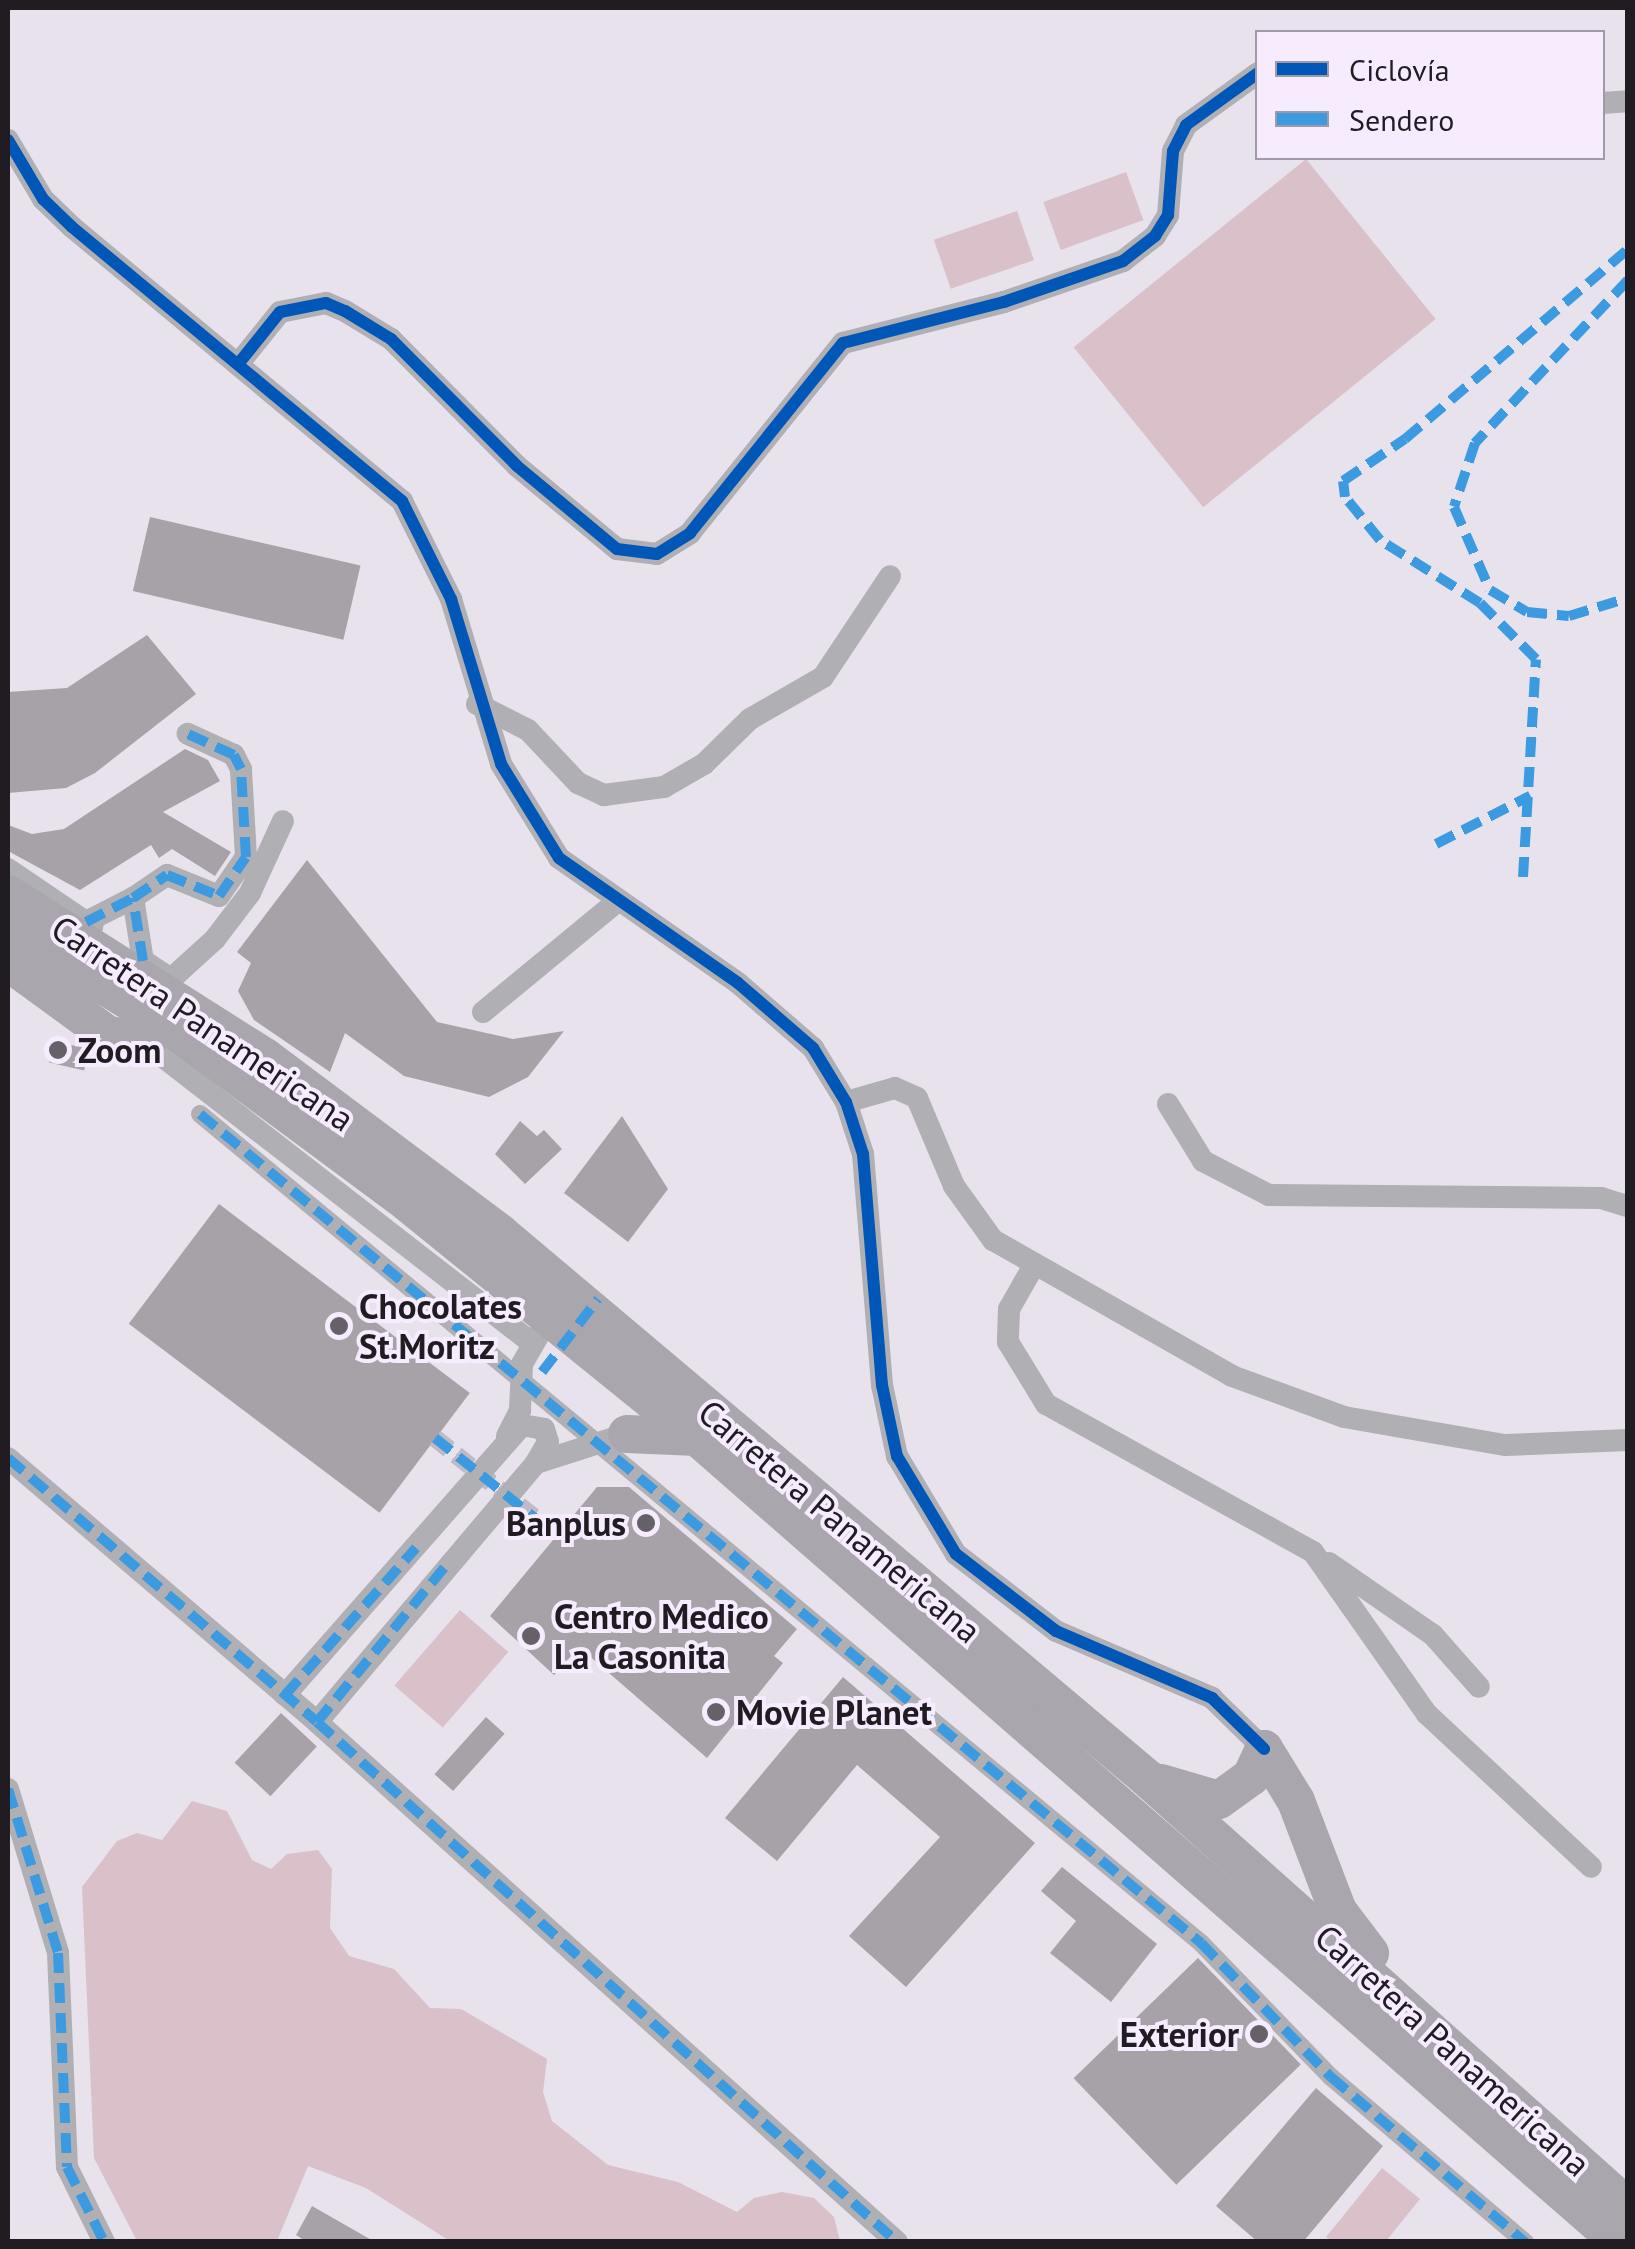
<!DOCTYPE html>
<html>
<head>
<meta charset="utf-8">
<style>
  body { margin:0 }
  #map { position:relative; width:1635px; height:2249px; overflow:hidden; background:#e8e2ed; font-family:"PT Sans",sans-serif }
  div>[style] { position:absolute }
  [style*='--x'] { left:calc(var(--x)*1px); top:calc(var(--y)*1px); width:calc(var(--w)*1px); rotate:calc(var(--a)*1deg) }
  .green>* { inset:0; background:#d9c0c9; transform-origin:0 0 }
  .building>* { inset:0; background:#a7a1a8; transform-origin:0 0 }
  .pedestrian-tunnel>* { height:18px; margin-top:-9px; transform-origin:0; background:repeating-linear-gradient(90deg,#c0bac4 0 18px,transparent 0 27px) }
  .pedestrian>* { height:18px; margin:-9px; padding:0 9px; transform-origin:9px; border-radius:9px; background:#b0afb3 }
  .minor>* { height:22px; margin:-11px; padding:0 11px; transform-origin:11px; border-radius:11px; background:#b0afb3 }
  .primary>* { height:38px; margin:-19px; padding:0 19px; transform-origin:19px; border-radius:19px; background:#a9a7ad }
  .quiet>* { height:10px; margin-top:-5px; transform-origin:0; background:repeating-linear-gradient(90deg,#3c9be0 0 20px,transparent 0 30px) }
  .cycleway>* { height:12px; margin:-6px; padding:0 6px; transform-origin:6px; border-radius:6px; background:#0057b8 }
  .dots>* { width:28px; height:28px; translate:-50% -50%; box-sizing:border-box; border:5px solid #f6ecfe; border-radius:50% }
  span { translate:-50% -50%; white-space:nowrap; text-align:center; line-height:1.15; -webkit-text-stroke:8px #f6ecfe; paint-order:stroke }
  .street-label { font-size:35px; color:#201c22 }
  .poi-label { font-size:35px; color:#201c22; font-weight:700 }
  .left { translate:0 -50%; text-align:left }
  .right { translate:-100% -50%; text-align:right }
  .frame { position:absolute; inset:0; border:10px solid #201c22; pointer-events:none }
  .legend { position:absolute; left:1255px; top:30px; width:350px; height:130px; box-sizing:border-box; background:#f6ecfe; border:2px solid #a099a6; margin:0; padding:12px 18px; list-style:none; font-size:30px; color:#201c22 }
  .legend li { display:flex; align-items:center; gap:20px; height:50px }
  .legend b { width:50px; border:2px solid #a099a6 }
</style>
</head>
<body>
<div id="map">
  <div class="green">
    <i style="left:1306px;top:159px;width:206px;height:299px;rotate:51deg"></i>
    <i style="left:1126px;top:172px;width:51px;height:88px;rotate:70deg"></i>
    <i style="left:1017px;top:211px;width:52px;height:88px;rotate:71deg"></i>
    <i style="left:460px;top:1610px;width:64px;height:100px;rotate:41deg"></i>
    <i style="clip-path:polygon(192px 1801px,227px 1811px,252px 1860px,271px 1869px,287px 1854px,318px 1850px,332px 1869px,330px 1928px,349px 1956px,394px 1969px,430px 2008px,461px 2009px,547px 2059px,543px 2092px,552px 2121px,608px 2165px,678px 2182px,737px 2212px,754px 2198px,782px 2192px,814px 2198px,834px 2217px,840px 2241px,450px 2241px,366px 2188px,308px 2166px,277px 2241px,137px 2241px,94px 2158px,82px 1887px,117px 1841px,137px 1833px,162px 1840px)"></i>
    <i style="clip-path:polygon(1382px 2168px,1420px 2199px,1386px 2241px,1332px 2241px,1326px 2237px)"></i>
  </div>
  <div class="building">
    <i style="left:150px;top:517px;width:216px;height:76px;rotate:13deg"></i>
    <i style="clip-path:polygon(147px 635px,196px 694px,95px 773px,66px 788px,8px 793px,8px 692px,67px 688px)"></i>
    <i style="clip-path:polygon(185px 749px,208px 760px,220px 781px,163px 812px,231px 852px,215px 876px,172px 849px,159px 858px,151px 845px,80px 890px,8px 851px,8px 825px,32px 834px,64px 829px)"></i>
    <i style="clip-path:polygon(307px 860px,437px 1022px,513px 1039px,564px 1031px,528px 1077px,489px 1097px,404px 1076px,345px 1033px,330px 1072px,254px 1020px,238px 991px,251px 963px,237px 952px)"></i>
    <i style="left:54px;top:1041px;width:36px;height:22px;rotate:13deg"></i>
    <i style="clip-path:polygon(622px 1116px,668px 1189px,628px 1242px,564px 1193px)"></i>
    <i style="clip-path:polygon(520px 1121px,537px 1136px,544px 1130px,562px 1149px,525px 1184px,495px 1154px)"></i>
    <i style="left:219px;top:1204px;width:314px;height:150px;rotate:37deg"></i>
    <i style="clip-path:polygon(597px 1487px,629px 1487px,797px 1629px,774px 1656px,783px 1663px,707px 1758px,579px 1647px,554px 1675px,490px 1616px)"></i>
    <i style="clip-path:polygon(843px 1677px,1035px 1843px,906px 1987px,849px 1936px,940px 1837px,857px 1765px,777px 1861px,725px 1818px)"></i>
    <i style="left:281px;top:1713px;width:49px;height:68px;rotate:43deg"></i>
    <i style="left:486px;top:1717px;width:25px;height:77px;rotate:42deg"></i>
    <i style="clip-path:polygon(1062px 1867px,1157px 1944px,1111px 2002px,1050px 1953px,1076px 1921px,1041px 1891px)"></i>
    <i style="left:1198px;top:1958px;width:148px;height:173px;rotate:46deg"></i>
    <i style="clip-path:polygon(1316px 2088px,1383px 2146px,1303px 2242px,1258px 2242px,1216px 2206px)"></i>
    <i style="clip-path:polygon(312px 2206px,375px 2242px,307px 2242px,296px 2235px)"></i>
  </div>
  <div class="pedestrian-tunnel">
    <i style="--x:435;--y:1438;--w:155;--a:38.7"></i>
  </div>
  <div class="pedestrian">
    <i style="--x:200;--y:1114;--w:1300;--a:39.63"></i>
    <i style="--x:1201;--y:1943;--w:187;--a:45.9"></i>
    <i style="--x:1331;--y:2077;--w:255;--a:40.4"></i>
  </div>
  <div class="minor">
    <i style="--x:1602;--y:103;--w:26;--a:-4"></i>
    <i style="--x:8;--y:140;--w:69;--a:59.3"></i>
    <i style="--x:43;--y:199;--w:40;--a:44"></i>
    <i style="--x:72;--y:227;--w:429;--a:39.7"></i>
    <i style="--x:402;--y:501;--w:110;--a:63.4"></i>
    <i style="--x:451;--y:599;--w:172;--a:73.1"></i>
    <i style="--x:501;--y:764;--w:110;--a:58.3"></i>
    <i style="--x:559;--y:858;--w:218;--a:34.9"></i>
    <i style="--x:738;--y:983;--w:99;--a:40.9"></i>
    <i style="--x:813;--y:1048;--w:63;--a:58.6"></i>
    <i style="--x:846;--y:1102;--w:55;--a:71.9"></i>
    <i style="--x:863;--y:1154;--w:232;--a:85.3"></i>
    <i style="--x:882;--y:1385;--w:73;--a:78.1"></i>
    <i style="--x:897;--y:1456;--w:114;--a:59"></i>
    <i style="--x:956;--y:1554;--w:126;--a:37.6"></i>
    <i style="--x:1056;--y:1631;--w:170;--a:23.2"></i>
    <i style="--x:1212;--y:1698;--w:73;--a:44.4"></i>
    <i style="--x:239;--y:363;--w:65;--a:-51.2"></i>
    <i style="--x:280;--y:312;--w:47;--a:-11.1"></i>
    <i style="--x:326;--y:303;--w:21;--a:23"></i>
    <i style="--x:345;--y:311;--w:54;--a:31.3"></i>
    <i style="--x:391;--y:339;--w:179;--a:45.2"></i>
    <i style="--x:517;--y:466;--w:130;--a:39.7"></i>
    <i style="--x:617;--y:549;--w:40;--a:7.1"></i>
    <i style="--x:657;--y:554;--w:39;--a:-32"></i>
    <i style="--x:690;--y:533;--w:244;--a:-51.2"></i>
    <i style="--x:843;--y:343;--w:166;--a:-14.3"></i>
    <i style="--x:1004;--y:302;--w:126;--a:-19"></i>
    <i style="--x:1123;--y:261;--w:41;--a:-38"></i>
    <i style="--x:1155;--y:236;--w:25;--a:-58"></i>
    <i style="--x:1168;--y:215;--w:64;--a:-85.5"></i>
    <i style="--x:1173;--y:151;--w:29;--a:-63"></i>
    <i style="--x:1186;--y:125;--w:89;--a:-35.8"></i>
    <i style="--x:477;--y:704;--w:57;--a:27"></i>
    <i style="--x:528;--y:730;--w:73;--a:46.7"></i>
    <i style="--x:578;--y:783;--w:29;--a:25"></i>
    <i style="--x:604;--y:795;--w:61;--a:-7.6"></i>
    <i style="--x:664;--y:787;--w:46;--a:-29.9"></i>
    <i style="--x:704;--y:764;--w:64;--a:-44.4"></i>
    <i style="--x:750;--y:719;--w:84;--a:-29.9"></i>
    <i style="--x:823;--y:677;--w:121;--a:-56.4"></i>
    <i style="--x:8;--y:869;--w:102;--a:34.2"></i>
    <i style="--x:86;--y:922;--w:53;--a:-27.1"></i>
    <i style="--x:143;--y:961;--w:64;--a:-99"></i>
    <i style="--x:133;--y:898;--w:41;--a:-34.1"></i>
    <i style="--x:167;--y:875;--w:56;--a:22"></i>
    <i style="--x:219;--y:896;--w:47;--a:-55.3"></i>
    <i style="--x:246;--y:857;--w:88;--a:-93.3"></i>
    <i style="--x:241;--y:769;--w:16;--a:-117"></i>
    <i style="--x:234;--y:755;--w:51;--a:-155.5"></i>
    <i style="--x:147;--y:963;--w:29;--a:34"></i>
    <i style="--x:171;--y:979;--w:59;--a:-42.3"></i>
    <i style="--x:215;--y:939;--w:58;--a:-52.7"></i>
    <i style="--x:250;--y:893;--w:79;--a:-65.4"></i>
    <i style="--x:483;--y:1012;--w:171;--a:-39.5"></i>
    <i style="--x:140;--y:1039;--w:496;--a:37.8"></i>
    <i style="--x:846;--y:1102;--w:51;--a:-15.9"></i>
    <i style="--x:895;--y:1088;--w:24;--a:24"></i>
    <i style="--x:917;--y:1098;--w:95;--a:67.2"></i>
    <i style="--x:954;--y:1186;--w:67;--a:54.2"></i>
    <i style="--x:993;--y:1240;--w:275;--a:29.6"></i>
    <i style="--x:1232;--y:1376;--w:119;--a:20.1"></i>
    <i style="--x:1344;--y:1417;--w:163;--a:9.9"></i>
    <i style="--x:1505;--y:1445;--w:123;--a:-2.3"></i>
    <i style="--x:1168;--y:1104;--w:67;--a:58.4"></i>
    <i style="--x:1203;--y:1161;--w:74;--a:27.3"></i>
    <i style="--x:1269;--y:1195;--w:332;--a:0.5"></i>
    <i style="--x:1601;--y:1198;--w:28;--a:17"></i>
    <i style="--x:1033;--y:1267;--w:48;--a:119.7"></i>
    <i style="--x:1009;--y:1309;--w:33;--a:92"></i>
    <i style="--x:1008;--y:1342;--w:73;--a:58.5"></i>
    <i style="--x:1046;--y:1404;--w:305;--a:29"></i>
    <i style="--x:1313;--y:1552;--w:198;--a:54.9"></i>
    <i style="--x:1427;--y:1714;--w:224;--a:43"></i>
    <i style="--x:507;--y:1436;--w:29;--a:-63"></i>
    <i style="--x:520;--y:1410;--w:46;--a:-87.5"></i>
    <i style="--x:522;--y:1364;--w:38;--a:-60"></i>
    <i style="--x:8;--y:1458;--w:406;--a:40.5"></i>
    <i style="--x:317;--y:1722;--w:779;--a:41.88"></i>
    <i style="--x:536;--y:1463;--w:96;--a:-17.7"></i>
    <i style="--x:1329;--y:1563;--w:126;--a:34.7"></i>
    <i style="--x:1433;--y:1635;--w:69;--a:48.5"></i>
    <i style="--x:285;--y:1695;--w:359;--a:-48.7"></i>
    <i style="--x:522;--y:1425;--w:22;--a:10"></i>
    <i style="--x:544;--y:1429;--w:14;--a:73"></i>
    <i style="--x:548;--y:1442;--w:24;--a:120"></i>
    <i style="--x:536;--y:1463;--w:339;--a:130.2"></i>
    <i style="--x:8;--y:1789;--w:171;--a:73"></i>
    <i style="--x:58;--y:1953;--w:214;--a:87.6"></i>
    <i style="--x:67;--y:2167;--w:84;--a:63.7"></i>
  </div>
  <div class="primary">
    <i style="--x:8;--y:894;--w:304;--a:32.4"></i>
    <i style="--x:265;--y:1057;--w:294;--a:36.8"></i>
    <i style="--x:500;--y:1233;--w:846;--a:40.11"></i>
    <i style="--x:1147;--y:1778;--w:645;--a:41.73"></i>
    <i style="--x:8;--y:926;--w:190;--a:31.8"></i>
    <i style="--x:169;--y:1026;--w:286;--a:36.5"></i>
    <i style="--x:399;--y:1196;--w:383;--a:39"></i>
    <i style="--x:697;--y:1437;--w:1224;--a:41.12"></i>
    <i style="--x:8;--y:962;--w:124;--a:36.1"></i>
    <i style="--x:108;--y:1035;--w:32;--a:7"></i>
    <i style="--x:140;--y:1039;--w:32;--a:-24"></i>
    <i style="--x:627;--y:1434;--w:70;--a:2.5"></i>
    <i style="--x:1264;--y:1749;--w:61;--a:58.4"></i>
    <i style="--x:1296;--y:1801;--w:118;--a:69.1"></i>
    <i style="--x:1338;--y:1911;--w:53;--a:52.7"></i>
    <i style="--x:1161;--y:1783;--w:60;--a:16.3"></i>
    <i style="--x:1219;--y:1800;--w:39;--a:-36"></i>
    <i style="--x:1251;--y:1777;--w:31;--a:-65"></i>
  </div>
  <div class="quiet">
    <i style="--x:1628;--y:280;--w:224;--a:133.2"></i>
    <i style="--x:1475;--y:443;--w:67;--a:108.2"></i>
    <i style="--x:1454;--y:507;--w:90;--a:66.6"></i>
    <i style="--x:1490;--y:590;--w:43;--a:30.7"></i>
    <i style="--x:1527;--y:612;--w:42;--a:5.4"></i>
    <i style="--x:1569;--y:616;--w:62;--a:-17"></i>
    <i style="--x:1436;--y:844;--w:106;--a:-27.1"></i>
    <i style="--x:1523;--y:877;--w:218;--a:-86.6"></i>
    <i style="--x:1536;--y:659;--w:79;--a:-135"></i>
    <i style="--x:1480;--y:603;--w:118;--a:-147.8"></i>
    <i style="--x:1380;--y:540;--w:55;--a:-129.1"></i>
    <i style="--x:1345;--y:497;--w:16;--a:-97"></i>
    <i style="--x:1343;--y:481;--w:75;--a:-34.1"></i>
    <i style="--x:1405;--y:439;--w:293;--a:-40.4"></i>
    <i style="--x:86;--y:922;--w:53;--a:-27.1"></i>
    <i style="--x:143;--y:961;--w:64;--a:-99"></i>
    <i style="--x:133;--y:898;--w:41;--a:-34.1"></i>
    <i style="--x:167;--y:875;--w:56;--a:22"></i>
    <i style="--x:219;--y:896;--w:47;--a:-55.3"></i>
    <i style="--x:246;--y:857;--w:88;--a:-93.3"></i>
    <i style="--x:241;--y:769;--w:16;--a:-117"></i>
    <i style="--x:234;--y:755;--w:51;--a:-155.5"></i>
    <i style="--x:200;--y:1114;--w:1300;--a:39.63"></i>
    <i style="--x:1201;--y:1943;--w:187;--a:45.9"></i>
    <i style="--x:1331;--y:2077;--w:255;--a:40.4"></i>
    <i style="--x:542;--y:1372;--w:92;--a:-52.5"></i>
    <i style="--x:435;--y:1438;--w:155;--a:38.7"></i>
    <i style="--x:8;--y:1458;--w:406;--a:40.5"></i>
    <i style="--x:317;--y:1722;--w:779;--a:41.88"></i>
    <i style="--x:285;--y:1695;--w:197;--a:-48.3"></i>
    <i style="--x:317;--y:1722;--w:200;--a:-50.5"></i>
    <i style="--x:8;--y:1789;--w:171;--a:73"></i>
    <i style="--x:58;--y:1953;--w:214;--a:87.6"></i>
    <i style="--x:67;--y:2167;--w:84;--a:63.7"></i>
  </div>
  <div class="cycleway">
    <i style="--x:8;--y:140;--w:69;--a:59.3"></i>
    <i style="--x:43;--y:199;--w:40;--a:44"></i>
    <i style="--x:72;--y:227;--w:429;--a:39.7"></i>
    <i style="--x:402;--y:501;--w:110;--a:63.4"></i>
    <i style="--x:451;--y:599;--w:172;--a:73.1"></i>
    <i style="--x:501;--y:764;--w:110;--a:58.3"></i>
    <i style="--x:559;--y:858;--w:218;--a:34.9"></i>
    <i style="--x:738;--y:983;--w:99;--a:40.9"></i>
    <i style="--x:813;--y:1048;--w:63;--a:58.6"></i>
    <i style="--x:846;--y:1102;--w:55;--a:71.9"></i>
    <i style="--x:863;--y:1154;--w:232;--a:85.3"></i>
    <i style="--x:882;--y:1385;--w:73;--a:78.1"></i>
    <i style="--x:897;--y:1456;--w:114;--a:59"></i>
    <i style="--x:956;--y:1554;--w:126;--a:37.6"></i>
    <i style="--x:1056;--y:1631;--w:170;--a:23.2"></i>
    <i style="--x:1212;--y:1698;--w:73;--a:44.4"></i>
    <i style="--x:239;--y:363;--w:65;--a:-51.2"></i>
    <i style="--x:280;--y:312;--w:47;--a:-11.1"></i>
    <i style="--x:326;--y:303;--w:21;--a:23"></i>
    <i style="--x:345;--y:311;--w:54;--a:31.3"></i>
    <i style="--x:391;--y:339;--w:179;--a:45.2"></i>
    <i style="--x:517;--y:466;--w:130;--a:39.7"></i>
    <i style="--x:617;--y:549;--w:40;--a:7.1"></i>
    <i style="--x:657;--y:554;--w:39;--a:-32"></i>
    <i style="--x:690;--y:533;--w:244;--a:-51.2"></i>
    <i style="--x:843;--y:343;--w:166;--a:-14.3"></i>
    <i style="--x:1004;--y:302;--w:126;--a:-19"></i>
    <i style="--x:1123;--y:261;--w:41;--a:-38"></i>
    <i style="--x:1155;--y:236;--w:25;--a:-58"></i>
    <i style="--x:1168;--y:215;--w:64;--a:-85.5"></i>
    <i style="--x:1173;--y:151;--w:29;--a:-63"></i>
    <i style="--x:1186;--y:125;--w:89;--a:-35.8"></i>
  </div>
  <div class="dots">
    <i style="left:58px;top:1050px;background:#666169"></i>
    <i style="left:339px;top:1326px;background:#666169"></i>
    <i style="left:646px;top:1523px;background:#666169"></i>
    <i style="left:531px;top:1636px;background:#666169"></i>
    <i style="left:716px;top:1712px;background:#666169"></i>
    <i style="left:1259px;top:2034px;background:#666169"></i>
  </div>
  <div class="street-label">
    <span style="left:203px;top:1023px;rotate:34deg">Carretera Panamericana</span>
    <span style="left:840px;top:1521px;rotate:40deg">Carretera Panamericana</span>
    <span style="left:1453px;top:2050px;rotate:42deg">Carretera Panamericana</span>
  </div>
  <div class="poi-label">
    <span class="left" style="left:78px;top:1050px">Zoom</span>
    <span class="left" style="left:359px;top:1326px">Chocolates<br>St.Moritz</span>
    <span class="right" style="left:626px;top:1523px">Banplus</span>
    <span class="left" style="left:554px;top:1636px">Centro Medico<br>La Casonita</span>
    <span class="left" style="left:736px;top:1712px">Movie Planet</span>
    <span class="right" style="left:1239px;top:2034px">Exterior</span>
  </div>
  <div class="frame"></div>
  <ul class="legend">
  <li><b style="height:12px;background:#0057b8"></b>Ciclovía</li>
  <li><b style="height:12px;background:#3c9be0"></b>Sendero</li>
  </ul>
</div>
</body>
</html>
